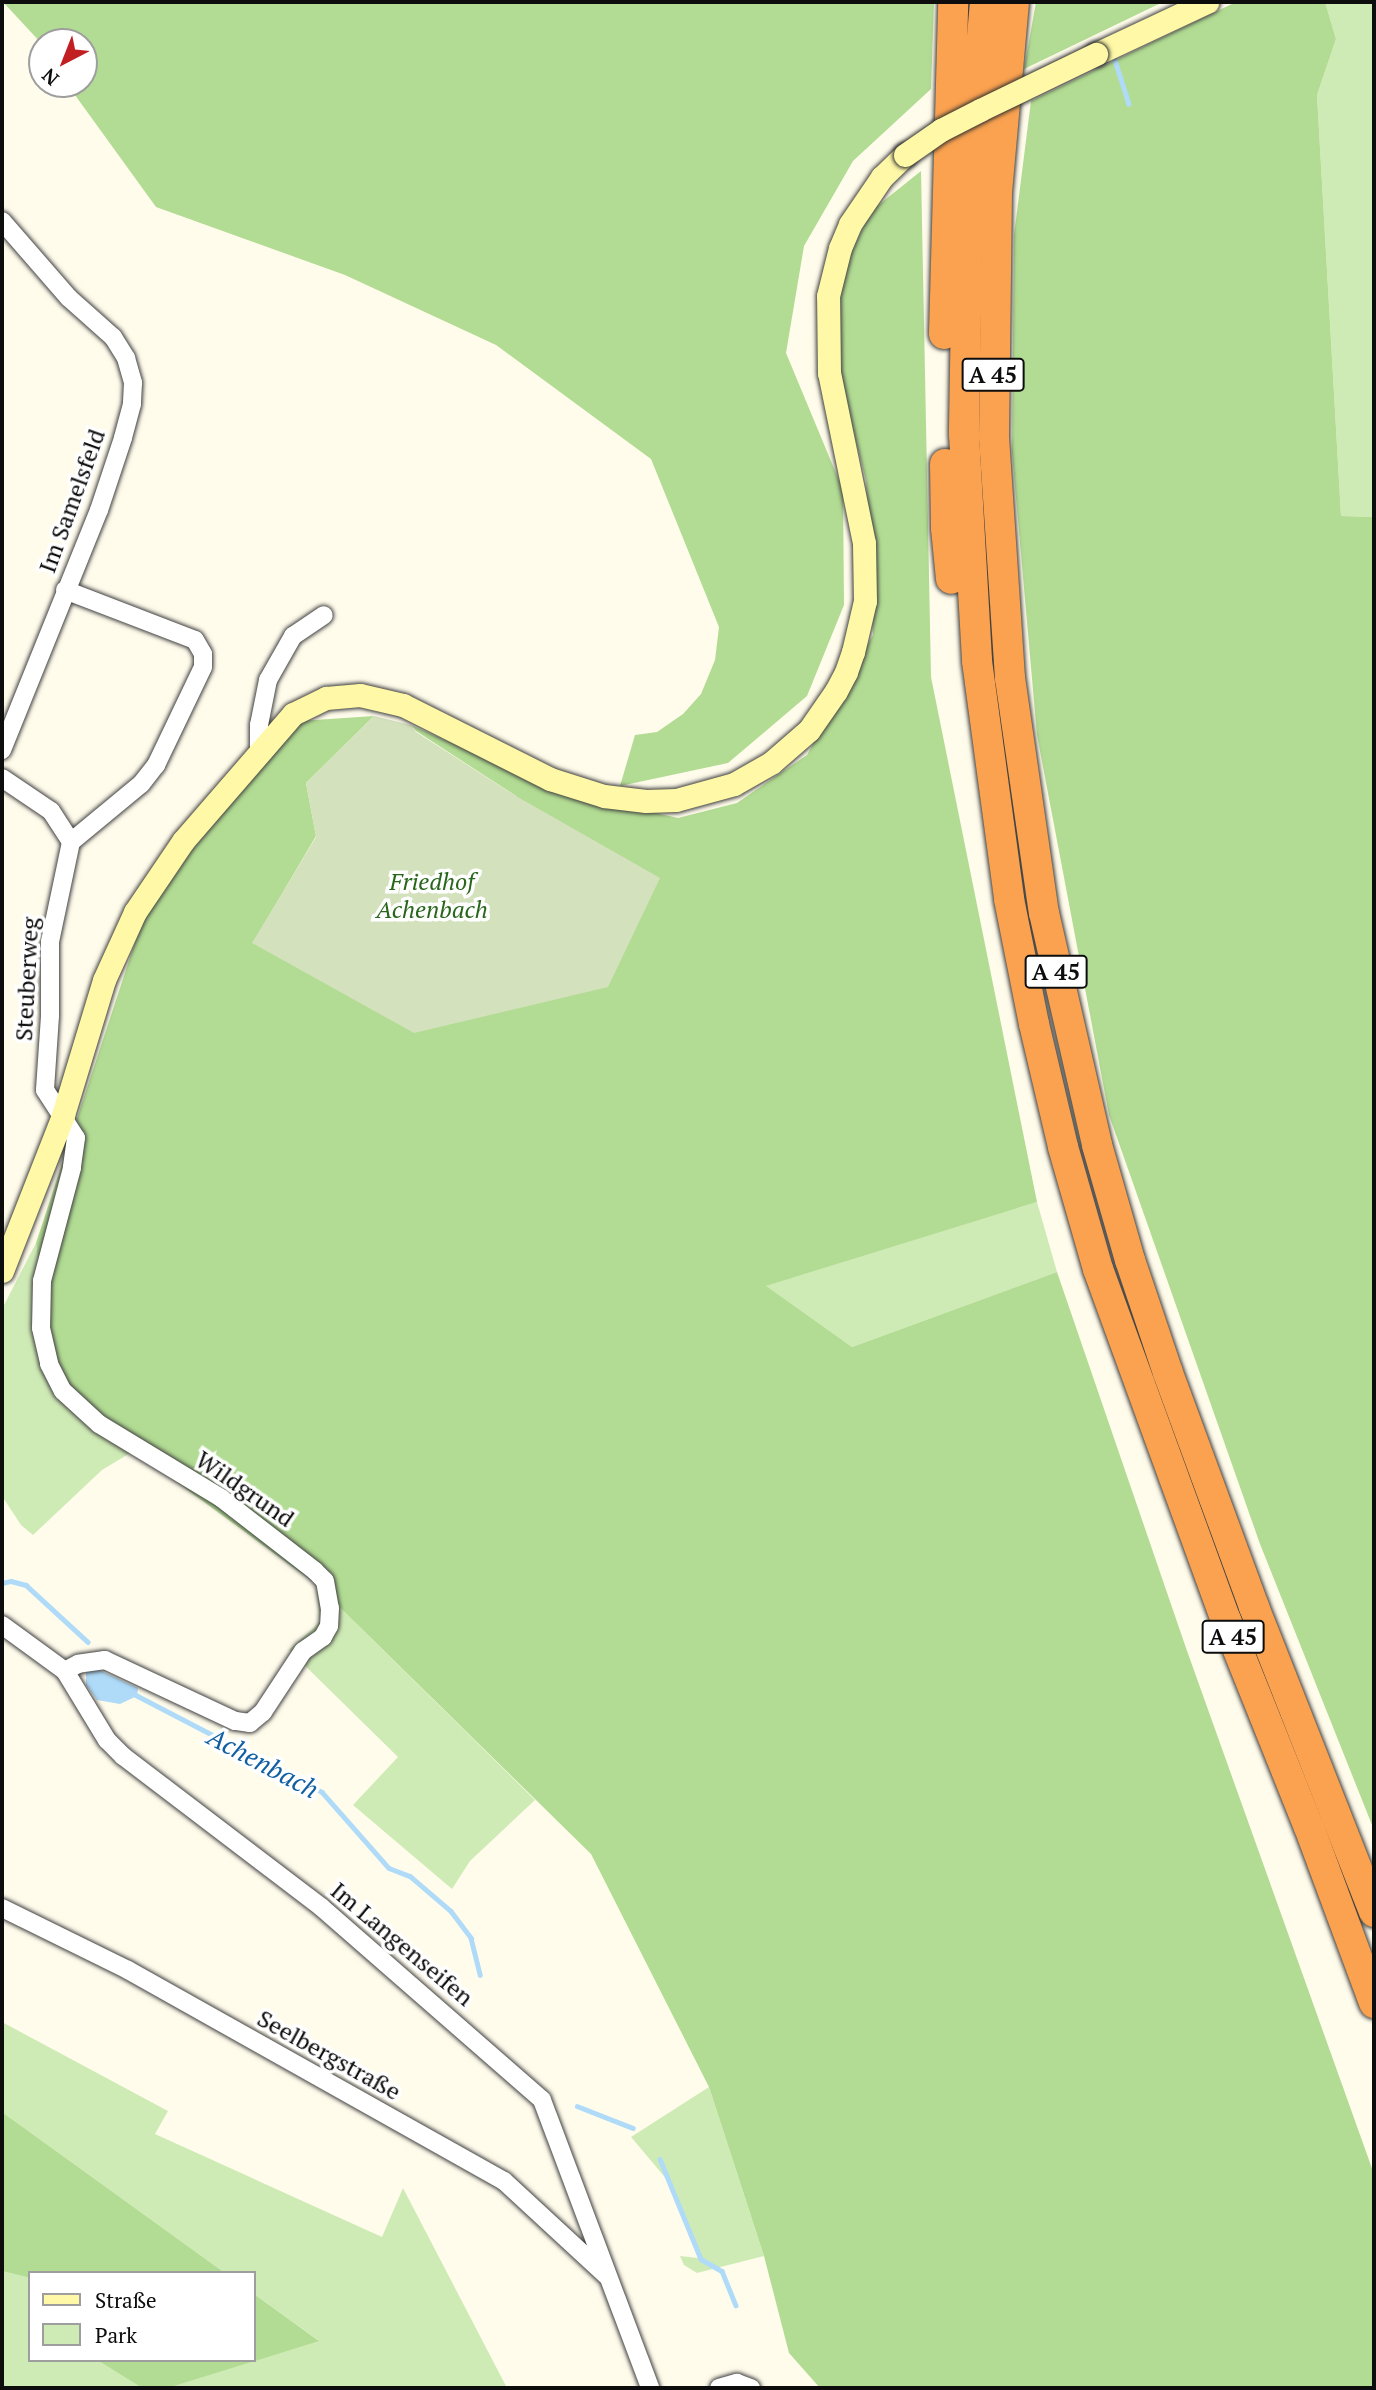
<!DOCTYPE html>
<html>
<head>
<meta charset="utf-8">
<style>
  body { margin:0 }
  #map { position:relative; width:1376px; height:2390px; overflow:hidden; background:#fffcec; font-family:"PT Serif",serif }
  div>[style] { position:absolute }
  [style*='--x'] { left:calc(var(--x)*1px); top:calc(var(--y)*1px); width:calc(var(--w)*1px); rotate:calc(var(--a)*1deg) }
  .green>* { inset:0; background:#cfebb5 }
  .forest>* { inset:0; background:#b2dc93 }
  .cemetery>* { inset:0; background:#d4e1bd }
  .water>* { inset:0; background:#afdbf8 }
  .stream>* { height:4.5px; margin:-2.25px; padding:0 2.25px; transform-origin:2.25px; border-radius:2.25px; background:#afdbf8 }
  .roads { filter:drop-shadow(0 0 2px #404040) drop-shadow(0 0 2px #404040) }
  .minor>* { height:18px; margin:-9px; padding:0 9px; transform-origin:9px; border-radius:9px; background:#fff }
  .secondary>* { height:23px; margin:-11.5px; padding:0 11.5px; transform-origin:11.5px; border-radius:11.5px; background:#fff8a7 }
  .motorway>* { height:30px; margin:-15px; padding:0 15px; transform-origin:15px; border-radius:15px; background:#faa250 }
  .bridges { filter:drop-shadow(0 0 2px #2f2f2f) drop-shadow(0 0 2px #2f2f2f) }
  .secondary-bridge>* { height:23px; margin:-11.5px; padding:0 11.5px; transform-origin:11.5px; border-radius:11.5px; background:#fff8a7 }
  span { translate:-50% -50%; white-space:nowrap; text-align:center; line-height:1.15; -webkit-text-stroke:7px #fff; paint-order:stroke }
  .shield-label span { padding:2px 5px; background:#fff; border:2px solid; border-radius:5px; -webkit-text-stroke-width:0 }
  .shield-label { font-size:23px; color:#0d0d0d; font-weight:700 }
  .street-label { font-size:24px; color:#0d0d0d }
  .park-label { font-size:24px; color:#28671b; font-style:italic }
  .water-label { font-size:26px; color:#115fa3; font-style:italic }
  .frame { position:absolute; inset:0; border:4px solid #0d0d0d; pointer-events:none }
  .legend { position:absolute; left:28px; top:2271px; width:228px; height:91px; box-sizing:border-box; background:#fff; border:2px solid #9e9e9e; margin:0; padding:9px 12px; list-style:none; font-size:21px; color:#0d0d0d }
  .legend li { display:flex; align-items:center; gap:14px; height:35px }
  .legend b { width:35px; border:2px solid #9e9e9e }
  .north { position:absolute; left:28px; top:28px; width:70px; height:70px; box-sizing:border-box; background:#fff; border:2px solid #9e9e9e; border-radius:50%; rotate:222deg; font-size:19px; font-weight:700; line-height:28px; text-align:center; color:#0d0d0d }
  .north::after { content:''; display:block; margin:auto; width:24px; height:32px; background:#c21f22; clip-path:polygon(50% 0,100% 100%,50% 72%,0 100%) }
</style>
</head>
<body>
<div id="map">
  <div class="green">
    <i style="clip-path:polygon(1325px 2px,1374px 2px,1374px 517px,1341px 516px,1317px 95px,1336px 39px)"></i>
    <i style="clip-path:polygon(1037px 1202px,1057px 1272px,852px 1347px,765px 1286px)"></i>
    <i style="clip-path:polygon(36px 1243px,55px 1392px,135px 1450px,102px 1470px,33px 1535px,21px 1525px,2px 1496px,2px 1309px)"></i>
    <i style="clip-path:polygon(316px 1584px,535px 1800px,470px 1861px,452px 1889px,353px 1805px,398px 1757px,289px 1650px,320px 1622px)"></i>
    <i style="clip-path:polygon(2px 2022px,168px 2111px,155px 2134px,382px 2237px,403px 2188px,507px 2388px,168px 2388px,318px 2340px,254px 2294px,254px 2273px,225px 2273px,2px 2112px)"></i>
    <i style="clip-path:polygon(709px 2087px,764px 2256px,697px 2273px,684px 2265px,680px 2256px,698px 2258px,669px 2182px,631px 2137px)"></i>
    <i style="clip-path:polygon(2px 2271px,30px 2278px,30px 2360px,97px 2360px,142px 2388px,2px 2388px)"></i>
  </div>
  <div class="forest">
    <i style="clip-path:polygon(3px 2px,934px 2px,931px 89px,853px 161px,804px 246px,786px 353px,843px 490px,844px 605px,807px 696px,728px 763px,620px 786px,635px 735px,657px 732px,683px 714px,701px 694px,715px 660px,719px 627px,651px 459px,496px 345px,345px 275px,156px 207px,67px 84px,84px 84px,84px 42px,42px 44px)"></i>
    <i style="clip-path:polygon(1036px 2px,1163px 2px,1024px 69px)"></i>
    <i style="clip-path:polygon(1236px 2px,1325px 2px,1336px 39px,1317px 95px,1341px 516px,1374px 517px,1374px 1830px,1260px 1544px,1109px 1115px,1037px 735px,1012px 452px,1014px 235px,1031px 101px)"></i>
    <i style="clip-path:polygon(921px 171px,931px 677px,1037px 1202px,766px 1286px,852px 1347px,1057px 1272px,1186px 1648px,1374px 2174px,1374px 2388px,820px 2388px,789px 2353px,764px 2256px,709px 2087px,591px 1854px,316px 1584px,55px 1393px,36px 1243px,148px 903px,300px 721px,374px 716px,306px 783px,316px 836px,253px 943px,516px 796px,416px 731px,411px 725px,559px 791px,678px 818px,737px 803px,807px 755px,873px 635px,866px 480px,841px 384px,840px 276px,871px 211px)"></i>
    <i style="clip-path:polygon(2px 2112px,225px 2273px,30px 2273px,30px 2278px,2px 2271px)"></i>
    <i style="clip-path:polygon(254px 2294px,319px 2341px,168px 2388px,142px 2388px,97px 2360px,254px 2360px)"></i>
  </div>
  <div class="cemetery">
    <i style="clip-path:polygon(374px 716px,411px 725px,416px 732px,516px 796px,660px 878px,608px 987px,414px 1033px,252px 943px,316px 837px,306px 783px)"></i>
  </div>
  <div class="water">
    <i style="clip-path:polygon(99px 1670px,138px 1688px,137px 1696px,120px 1704px,97px 1700px,86px 1685px,86px 1672px)"></i>
  </div>
  <div class="stream">
    <i style="--x:1114;--y:57;--w:49;--a:72.3"></i>
    <i style="--x:2;--y:1583;--w:9;--a:-13"></i>
    <i style="--x:11;--y:1581;--w:16;--a:15"></i>
    <i style="--x:26;--y:1585;--w:84;--a:42.6"></i>
    <i style="--x:134;--y:1694;--w:212;--a:27.5"></i>
    <i style="--x:322;--y:1792;--w:101;--a:48.6"></i>
    <i style="--x:389;--y:1868;--w:22;--a:21"></i>
    <i style="--x:410;--y:1876;--w:54;--a:40.5"></i>
    <i style="--x:451;--y:1911;--w:34;--a:53"></i>
    <i style="--x:471;--y:1938;--w:38;--a:76"></i>
    <i style="--x:577;--y:2106;--w:60;--a:21.4"></i>
    <i style="--x:660;--y:2159;--w:108;--a:67.7"></i>
    <i style="--x:701;--y:2259;--w:24;--a:30"></i>
    <i style="--x:722;--y:2271;--w:37;--a:68"></i>
  </div>
  <div class="roads">
    <div class="minor">
      <i style="--x:2;--y:221;--w:102;--a:49"></i>
      <i style="--x:69;--y:298;--w:59;--a:41.6"></i>
      <i style="--x:113;--y:337;--w:25;--a:58"></i>
      <i style="--x:126;--y:358;--w:26;--a:74"></i>
      <i style="--x:133;--y:383;--w:21;--a:93"></i>
      <i style="--x:132;--y:404;--w:35;--a:105"></i>
      <i style="--x:123;--y:438;--w:76;--a:108.4"></i>
      <i style="--x:99;--y:510;--w:259;--a:112"></i>
      <i style="--x:65;--y:590;--w:139;--a:21"></i>
      <i style="--x:195;--y:640;--w:16;--a:60"></i>
      <i style="--x:203;--y:654;--w:13;--a:90"></i>
      <i style="--x:203;--y:667;--w:109;--a:115.6"></i>
      <i style="--x:156;--y:765;--w:24;--a:128"></i>
      <i style="--x:141;--y:784;--w:91;--a:140.4"></i>
      <i style="--x:259;--y:751;--w:26;--a:-90"></i>
      <i style="--x:259;--y:725;--w:46;--a:-78.7"></i>
      <i style="--x:268;--y:680;--w:51;--a:-60.4"></i>
      <i style="--x:293;--y:636;--w:37;--a:-34"></i>
      <i style="--x:2;--y:778;--w:59;--a:34"></i>
      <i style="--x:51;--y:811;--w:37;--a:57"></i>
      <i style="--x:71;--y:842;--w:102;--a:101.9"></i>
      <i style="--x:50;--y:942;--w:74;--a:90"></i>
      <i style="--x:50;--y:1016;--w:74;--a:93.9"></i>
      <i style="--x:45;--y:1090;--w:57;--a:57.1"></i>
      <i style="--x:76;--y:1138;--w:30;--a:98"></i>
      <i style="--x:72;--y:1168;--w:117;--a:104.9"></i>
      <i style="--x:42;--y:1281;--w:47;--a:91.2"></i>
      <i style="--x:41;--y:1328;--w:37;--a:77"></i>
      <i style="--x:49;--y:1364;--w:30;--a:63"></i>
      <i style="--x:63;--y:1391;--w:49;--a:42.5"></i>
      <i style="--x:99;--y:1424;--w:143;--a:31.2"></i>
      <i style="--x:221;--y:1498;--w:119;--a:37.8"></i>
      <i style="--x:315;--y:1571;--w:14;--a:45"></i>
      <i style="--x:325;--y:1581;--w:27;--a:80"></i>
      <i style="--x:330;--y:1608;--w:18;--a:93"></i>
      <i style="--x:329;--y:1626;--w:13;--a:119"></i>
      <i style="--x:323;--y:1637;--w:24;--a:145"></i>
      <i style="--x:303;--y:1651;--w:73;--a:123.3"></i>
      <i style="--x:263;--y:1712;--w:17;--a:140"></i>
      <i style="--x:250;--y:1723;--w:15;--a:-172"></i>
      <i style="--x:235;--y:1721;--w:144;--a:-154.9"></i>
      <i style="--x:105;--y:1660;--w:27;--a:172"></i>
      <i style="--x:78;--y:1664;--w:15;--a:152"></i>
      <i style="--x:2;--y:1625;--w:78;--a:36.1"></i>
      <i style="--x:65;--y:1671;--w:81;--a:58.7"></i>
      <i style="--x:107;--y:1740;--w:23;--a:45"></i>
      <i style="--x:123;--y:1756;--w:249;--a:37.3"></i>
      <i style="--x:321;--y:1907;--w:293;--a:41.1"></i>
      <i style="--x:542;--y:2100;--w:308;--a:69.4"></i>
      <i style="--x:2;--y:1908;--w:140;--a:26.2"></i>
      <i style="--x:128;--y:1970;--w:431;--a:29.3"></i>
      <i style="--x:504;--y:2181;--w:139;--a:42.7"></i>
      <i style="--x:719;--y:2388;--w:19;--a:-16"></i>
      <i style="--x:737;--y:2383;--w:15;--a:20"></i>
    </div>
    <div class="secondary">
      <i style="--x:1096;--y:54;--w:123;--a:-25.1"></i>
      <i style="--x:2;--y:1271;--w:168;--a:-68.6"></i>
      <i style="--x:63;--y:1115;--w:141;--a:-73.1"></i>
      <i style="--x:104;--y:980;--w:75;--a:-65.5"></i>
      <i style="--x:135;--y:912;--w:86;--a:-55.9"></i>
      <i style="--x:183;--y:841;--w:168;--a:-49.1"></i>
      <i style="--x:293;--y:714;--w:37;--a:-26"></i>
      <i style="--x:326;--y:698;--w:34;--a:-5"></i>
      <i style="--x:360;--y:695;--w:44;--a:13.1"></i>
      <i style="--x:403;--y:705;--w:165;--a:26.7"></i>
      <i style="--x:550;--y:779;--w:57;--a:17.5"></i>
      <i style="--x:604;--y:796;--w:42;--a:6.8"></i>
      <i style="--x:646;--y:801;--w:30;--a:-2"></i>
      <i style="--x:676;--y:800;--w:60;--a:-15.4"></i>
      <i style="--x:734;--y:784;--w:43;--a:-29.6"></i>
      <i style="--x:771;--y:763;--w:50;--a:-41"></i>
      <i style="--x:809;--y:730;--w:47;--a:-55.3"></i>
      <i style="--x:836;--y:691;--w:21;--a:-62"></i>
      <i style="--x:846;--y:672;--w:21;--a:-71"></i>
      <i style="--x:853;--y:652;--w:52;--a:-76.8"></i>
      <i style="--x:865;--y:601;--w:58;--a:-91"></i>
      <i style="--x:864;--y:543;--w:174;--a:-101.6"></i>
      <i style="--x:829;--y:373;--w:77;--a:-90.7"></i>
      <i style="--x:828;--y:296;--w:49;--a:-76"></i>
      <i style="--x:840;--y:248;--w:26;--a:-67"></i>
      <i style="--x:850;--y:224;--w:57;--a:-55.8"></i>
      <i style="--x:882;--y:177;--w:32;--a:-44"></i>
    </div>
    <div class="motorway">
      <i style="--x:985;--y:2;--w:197;--a:95"></i>
      <i style="--x:968;--y:198;--w:236;--a:91"></i>
      <i style="--x:964;--y:434;--w:227;--a:86.7"></i>
      <i style="--x:977;--y:661;--w:240;--a:82.3"></i>
      <i style="--x:1009;--y:899;--w:127;--a:78.7"></i>
      <i style="--x:1034;--y:1024;--w:126;--a:76.7"></i>
      <i style="--x:1063;--y:1147;--w:127;--a:74"></i>
      <i style="--x:1098;--y:1269;--w:374;--a:70"></i>
      <i style="--x:1226;--y:1620;--w:223;--a:68.2"></i>
      <i style="--x:1309;--y:1827;--w:188;--a:69.7"></i>
      <i style="--x:1014;--y:2;--w:190;--a:95.1"></i>
      <i style="--x:997;--y:191;--w:246;--a:90.7"></i>
      <i style="--x:994;--y:437;--w:242;--a:86.2"></i>
      <i style="--x:1010;--y:678;--w:237;--a:81.8"></i>
      <i style="--x:1044;--y:913;--w:238;--a:77.1"></i>
      <i style="--x:1097;--y:1145;--w:120;--a:74"></i>
      <i style="--x:1130;--y:1260;--w:119;--a:71.4"></i>
      <i style="--x:1168;--y:1373;--w:249;--a:69.8"></i>
      <i style="--x:1254;--y:1607;--w:328;--a:68.5"></i>
      <i style="--x:944;--y:334;--w:332;--a:-88.4"></i>
      <i style="--x:945;--y:464;--w:64;--a:89.1"></i>
      <i style="--x:946;--y:528;--w:51;--a:84.4"></i>
    </div>
  </div>
  <div class="bridges">
    <div class="secondary-bridge">
      <i style="--x:905;--y:155;--w:44;--a:-34.8"></i>
      <i style="--x:941;--y:130;--w:44;--a:-27.1"></i>
      <i style="--x:980;--y:110;--w:129;--a:-25.8"></i>
    </div>
  </div>
  <div class="shield-label">
    <span style="left:993px;top:375px">A 45</span>
    <span style="left:1056px;top:972px">A 45</span>
    <span style="left:1233px;top:1637px">A 45</span>
  </div>
  <div class="street-label">
    <span style="left:72px;top:501px;rotate:-70deg">Im Samelsfeld</span>
    <span style="left:27px;top:979px;rotate:-87deg">Steuberweg</span>
    <span style="left:245px;top:1489px;rotate:35deg">Wildgrund</span>
    <span style="left:402px;top:1944px;rotate:40deg">Im Langenseifen</span>
    <span style="left:329px;top:2055px;rotate:29deg">Seelbergstraße</span>
  </div>
  <div class="park-label">
    <span style="left:432px;top:896px">Friedhof<br>Achenbach</span>
  </div>
  <div class="water-label">
    <span style="left:263px;top:1763px;rotate:28deg">Achenbach</span>
  </div>
  <div class="frame"></div>
  <ul class="legend">
  <li><b style="height:9px;background:#fff8a7"></b>Straße</li>
  <li><b style="height:19px;background:#cfebb5"></b>Park</li>
  </ul>
  <div class="north">N</div>
</div>
</body>
</html>
